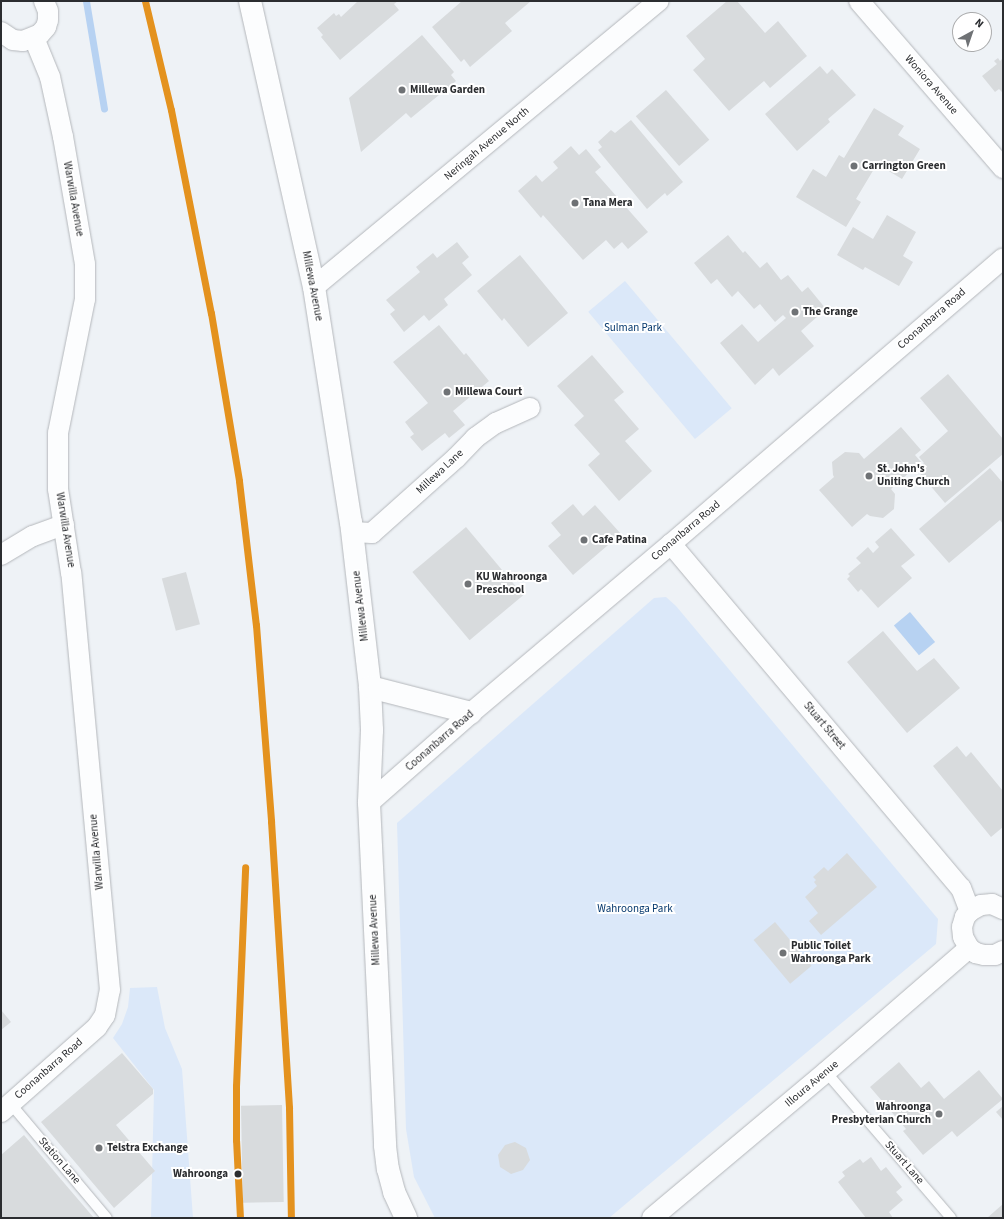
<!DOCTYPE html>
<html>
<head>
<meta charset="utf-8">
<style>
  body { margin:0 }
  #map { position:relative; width:1004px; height:1219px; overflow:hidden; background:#eef2f6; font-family:"Source Sans 3",sans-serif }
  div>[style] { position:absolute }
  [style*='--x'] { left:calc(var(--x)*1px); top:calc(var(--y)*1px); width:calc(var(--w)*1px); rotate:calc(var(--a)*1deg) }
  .green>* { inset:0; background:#dbe8f9; transform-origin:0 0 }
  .water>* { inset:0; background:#b7d2f2; transform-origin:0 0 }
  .stream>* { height:7px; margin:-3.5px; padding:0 3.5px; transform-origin:3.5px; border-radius:3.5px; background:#b7d2f2 }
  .building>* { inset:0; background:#d8dbdd; transform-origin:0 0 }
  .roads { filter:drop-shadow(0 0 1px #b4b7bb) drop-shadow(0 0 1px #b4b7bb) }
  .lane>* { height:10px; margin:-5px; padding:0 5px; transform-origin:5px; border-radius:5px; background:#fcfdfe }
  .street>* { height:20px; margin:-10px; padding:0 10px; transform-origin:10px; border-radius:10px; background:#fcfdfe }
  .secondary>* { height:22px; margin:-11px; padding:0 11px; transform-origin:11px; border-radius:11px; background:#fcfdfe }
  .rail-1>* { height:7px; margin:-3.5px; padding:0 3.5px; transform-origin:3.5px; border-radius:3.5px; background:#e4921e }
  .dots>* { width:11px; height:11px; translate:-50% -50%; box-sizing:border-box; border:2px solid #fff; border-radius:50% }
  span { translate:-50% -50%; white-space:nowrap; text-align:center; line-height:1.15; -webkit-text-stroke:4px #fff; paint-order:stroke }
  .street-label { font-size:11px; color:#2b2d30 }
  .poi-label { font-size:11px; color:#2b2d30; font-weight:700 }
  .left { translate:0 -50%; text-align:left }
  .right { translate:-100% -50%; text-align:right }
  .park-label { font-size:11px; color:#04376c }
  .stop-label { font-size:11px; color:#2b2d30; font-weight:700 }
  .frame { position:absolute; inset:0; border:2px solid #2b2d30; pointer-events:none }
  .north { position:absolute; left:952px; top:12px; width:40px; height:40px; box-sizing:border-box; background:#fff; border:1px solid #aaabac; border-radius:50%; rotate:40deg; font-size:11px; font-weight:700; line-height:16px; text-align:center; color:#2b2d30 }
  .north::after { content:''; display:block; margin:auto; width:14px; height:18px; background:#6f7275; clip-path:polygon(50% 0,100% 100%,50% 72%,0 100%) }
</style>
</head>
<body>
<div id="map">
  <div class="green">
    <i style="left:625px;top:281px;width:166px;height:48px;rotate:50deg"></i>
    <i style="clip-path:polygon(666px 597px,676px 606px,938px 919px,936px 944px,609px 1218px,435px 1218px,414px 1177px,406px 1129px,397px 823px,654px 598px)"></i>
    <i style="clip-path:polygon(157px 987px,165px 1028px,182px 1069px,193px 1218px,151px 1218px,154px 1090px,113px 1038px,122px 1024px,128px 1007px,130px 988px)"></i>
  </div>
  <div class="water">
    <i style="left:910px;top:612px;width:39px;height:21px;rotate:50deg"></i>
  </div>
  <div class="stream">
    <i style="--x:86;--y:1;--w:109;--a:80.5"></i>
  </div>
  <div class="building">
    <i style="clip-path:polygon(358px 1px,398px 1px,394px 4px,399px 10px,340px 60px,321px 37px,323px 35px,317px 28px,334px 13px,336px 16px,339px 14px,341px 17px)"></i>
    <i style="clip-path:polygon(462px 1px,531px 1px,505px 23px,512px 31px,470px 67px,464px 59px,461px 62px,432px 27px)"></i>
    <i style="clip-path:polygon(727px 1px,737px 1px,765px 33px,778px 21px,807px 56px,770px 88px,764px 81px,729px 111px,693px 70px,705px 59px,686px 36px)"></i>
    <i style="clip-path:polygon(422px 35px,454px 72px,451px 75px,456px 81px,411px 118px,406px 113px,361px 152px,349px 98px)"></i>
    <i style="clip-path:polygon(998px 58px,1000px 61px,1003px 58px,1003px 93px,999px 89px,995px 92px,982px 76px,997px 64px,994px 61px)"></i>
    <i style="clip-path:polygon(820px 66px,827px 74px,832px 69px,856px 95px,828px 119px,830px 122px,797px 151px,765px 114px)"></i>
    <i style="left:666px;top:90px;width:66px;height:40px;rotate:49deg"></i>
    <i style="clip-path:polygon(874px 108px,904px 126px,898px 135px,920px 149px,902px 179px,877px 164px,856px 199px,861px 202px,846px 227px,796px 197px,813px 169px,826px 177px,839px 155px,844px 158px)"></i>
    <i style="clip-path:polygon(631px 120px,683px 182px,667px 196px,665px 193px,647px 209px,598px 150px,602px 147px,598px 142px,611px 130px,615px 133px)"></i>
    <i style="clip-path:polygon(571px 146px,579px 155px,586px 149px,601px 167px,595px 172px,648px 232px,628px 249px,622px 242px,614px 249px,606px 240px,583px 260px,543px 215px,541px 218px,518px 191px,536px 175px,542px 182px,558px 168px,553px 162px)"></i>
    <i style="clip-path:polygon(887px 215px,916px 232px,903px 256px,913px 262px,899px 286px,865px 267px,863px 270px,837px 255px,853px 227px,873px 239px)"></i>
    <i style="clip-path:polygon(728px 235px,743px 253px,745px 251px,760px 268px,767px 262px,781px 280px,788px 275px,802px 292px,808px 287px,826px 309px,801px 331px,814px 346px,779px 376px,773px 368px,755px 385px,720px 343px,742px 324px,758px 342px,786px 318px,783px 315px,775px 322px,760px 304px,754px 309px,738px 291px,732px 297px,717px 279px,711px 284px,694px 263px)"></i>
    <i style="clip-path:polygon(457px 242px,469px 257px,462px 263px,472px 275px,444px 299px,448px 305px,429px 321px,424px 315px,404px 332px,390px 314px,395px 310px,386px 300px,420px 272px,416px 267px,433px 253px,437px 258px)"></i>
    <i style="clip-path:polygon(520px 255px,568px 313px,528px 347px,504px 318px,502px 321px,477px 291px)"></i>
    <i style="clip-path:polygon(439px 325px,464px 355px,466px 353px,489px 381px,453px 411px,465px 425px,449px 438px,445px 433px,422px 451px,410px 437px,414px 434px,405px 422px,428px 403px,393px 362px)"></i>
    <i style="clip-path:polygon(592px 355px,624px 392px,614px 400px,639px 429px,625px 441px,652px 471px,619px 501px,588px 465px,600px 454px,574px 425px,584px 416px,557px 386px)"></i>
    <i style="clip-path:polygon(948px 374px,1003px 439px,1003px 454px,945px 503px,917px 470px,924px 463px,919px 457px,948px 431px,920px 398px)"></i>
    <i style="clip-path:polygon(901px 427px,921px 450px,915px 455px,921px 462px,891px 489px,895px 494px,894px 509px,883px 518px,870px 516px,867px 514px,852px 527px,819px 490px,834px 477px,833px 475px,832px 462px,845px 452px,859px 453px,864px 459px)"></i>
    <i style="clip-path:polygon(990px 468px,1003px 483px,1003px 524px,1000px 520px,949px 563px,919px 529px)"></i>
    <i style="clip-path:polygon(573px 504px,583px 516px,595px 505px,621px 534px,573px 575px,548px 546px,561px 535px,551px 523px)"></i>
    <i style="left:466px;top:527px;width:89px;height:70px;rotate:50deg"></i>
    <i style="clip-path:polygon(891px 528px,915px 555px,901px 566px,912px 578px,878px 608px,861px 589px,858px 592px,847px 579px,850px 576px,848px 574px,861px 563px,856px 558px,868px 547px,873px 553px,879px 547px,875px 542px)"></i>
    <i style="left:186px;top:572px;width:54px;height:25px;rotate:75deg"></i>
    <i style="clip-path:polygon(883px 631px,917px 671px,934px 658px,960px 688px,907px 733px,847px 662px)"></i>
    <i style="clip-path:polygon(957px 746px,966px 757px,971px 752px,1003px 791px,1003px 827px,991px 837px,933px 766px)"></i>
    <i style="clip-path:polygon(847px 853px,877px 887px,821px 935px,809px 921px,818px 913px,805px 897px,817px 886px,814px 882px,816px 880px,813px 877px,824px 867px,828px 871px)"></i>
    <i style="left:775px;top:922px;width:57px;height:28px;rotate:50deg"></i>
    <i style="clip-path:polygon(1px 1010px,11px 1022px,1px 1030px)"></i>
    <i style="clip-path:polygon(122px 1053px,153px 1089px,153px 1094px,116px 1125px,155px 1171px,114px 1208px,41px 1122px)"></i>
    <i style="clip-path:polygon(899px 1062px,921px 1088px,929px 1081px,944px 1099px,979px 1070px,1003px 1099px,957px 1137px,952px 1131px,923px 1155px,903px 1131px,906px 1129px,870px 1087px)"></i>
    <i style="left:282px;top:1105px;width:97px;height:41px;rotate:89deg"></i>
    <i style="clip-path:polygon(1003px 1106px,1003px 1120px,996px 1112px)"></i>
    <i style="clip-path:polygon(24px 1135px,59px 1177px,94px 1218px,1px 1218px,1px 1155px)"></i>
    <i style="clip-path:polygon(515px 1142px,526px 1148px,530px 1160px,523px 1170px,511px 1174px,500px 1167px,498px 1155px,505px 1145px)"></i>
    <i style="clip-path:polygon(871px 1157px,881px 1171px,886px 1167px,902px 1187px,896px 1192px,903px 1200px,889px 1212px,893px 1218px,866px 1218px,838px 1182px,845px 1176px,842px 1172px,860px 1159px,863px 1163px)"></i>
    <i style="clip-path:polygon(1003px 1204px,1003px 1218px,987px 1218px)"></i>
  </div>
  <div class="roads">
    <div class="lane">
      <i style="--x:826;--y:1072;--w:192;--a:49.4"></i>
      <i style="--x:10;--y:1103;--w:150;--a:49.9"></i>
    </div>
    <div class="street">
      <i style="--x:859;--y:1;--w:221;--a:49.2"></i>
      <i style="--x:1;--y:32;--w:14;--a:34"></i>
      <i style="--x:13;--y:40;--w:10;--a:6"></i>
      <i style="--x:23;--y:41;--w:18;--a:-22"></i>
      <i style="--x:40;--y:34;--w:9;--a:-49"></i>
      <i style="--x:46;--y:27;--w:7;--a:-74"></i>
      <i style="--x:48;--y:20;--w:9;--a:-90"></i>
      <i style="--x:48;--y:11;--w:11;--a:-112"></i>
      <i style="--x:314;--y:287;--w:448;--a:-39.7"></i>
      <i style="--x:352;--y:532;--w:20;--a:3"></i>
      <i style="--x:372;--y:533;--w:113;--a:-41.8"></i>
      <i style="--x:456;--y:458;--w:28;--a:-46"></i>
      <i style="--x:475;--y:438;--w:26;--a:-36"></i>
      <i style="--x:496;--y:423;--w:37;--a:-24"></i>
      <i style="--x:671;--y:544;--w:450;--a:49.9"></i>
      <i style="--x:961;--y:888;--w:25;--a:69"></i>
      <i style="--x:1;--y:555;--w:37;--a:-31"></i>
      <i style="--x:33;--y:536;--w:33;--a:-20"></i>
      <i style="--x:369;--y:803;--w:136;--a:-41.4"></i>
      <i style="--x:471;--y:713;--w:262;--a:-40.2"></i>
      <i style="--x:671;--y:544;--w:438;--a:-40.7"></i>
      <i style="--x:1003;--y:909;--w:12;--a:-156"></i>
      <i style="--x:992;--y:904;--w:11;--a:175"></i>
      <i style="--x:981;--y:905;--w:13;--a:151"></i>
      <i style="--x:970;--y:911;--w:8;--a:130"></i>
      <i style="--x:965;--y:917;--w:10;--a:107"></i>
      <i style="--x:962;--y:927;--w:10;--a:84"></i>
      <i style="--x:963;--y:937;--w:13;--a:61"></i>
      <i style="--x:969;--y:948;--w:9;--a:36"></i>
      <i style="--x:976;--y:953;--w:8;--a:14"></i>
      <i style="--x:984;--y:955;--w:11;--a:0"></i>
      <i style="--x:995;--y:955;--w:9;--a:-27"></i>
      <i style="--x:1;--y:1112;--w:128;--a:-41.5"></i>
      <i style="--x:97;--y:1027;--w:14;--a:-56"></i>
      <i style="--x:105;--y:1015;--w:25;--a:-79"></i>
      <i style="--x:110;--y:990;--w:419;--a:-95.3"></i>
      <i style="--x:71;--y:573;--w:85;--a:-98.8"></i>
      <i style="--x:58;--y:489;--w:56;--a:-90"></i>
      <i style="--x:58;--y:433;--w:137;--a:-78.6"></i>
      <i style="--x:85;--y:299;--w:35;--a:-90"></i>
      <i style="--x:85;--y:264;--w:129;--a:-99.8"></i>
      <i style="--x:63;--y:137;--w:61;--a:-102.2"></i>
      <i style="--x:50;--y:77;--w:42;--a:-112.3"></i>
      <i style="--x:652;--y:1218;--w:227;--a:-40"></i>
      <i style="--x:826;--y:1072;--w:189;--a:-40.9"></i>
    </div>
    <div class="secondary">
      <i style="--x:250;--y:1;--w:293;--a:77.4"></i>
      <i style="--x:314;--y:287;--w:238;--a:81.1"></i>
      <i style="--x:351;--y:522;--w:166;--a:83.4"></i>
      <i style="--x:370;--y:687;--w:43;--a:87.3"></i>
      <i style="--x:372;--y:730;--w:73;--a:92.4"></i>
      <i style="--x:369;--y:803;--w:343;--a:87.3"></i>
      <i style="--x:385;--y:1146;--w:23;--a:83"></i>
      <i style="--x:388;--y:1169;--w:24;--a:75"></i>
      <i style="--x:394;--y:1192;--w:29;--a:65"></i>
      <i style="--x:370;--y:687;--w:104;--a:14.4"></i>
    </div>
  </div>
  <div class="rail-1">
    <i style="--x:145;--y:1;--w:112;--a:76.6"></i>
    <i style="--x:171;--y:110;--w:207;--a:78.9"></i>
    <i style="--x:211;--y:313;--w:170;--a:80.5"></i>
    <i style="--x:239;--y:481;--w:145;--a:83.3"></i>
    <i style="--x:256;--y:625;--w:197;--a:85.6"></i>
    <i style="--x:271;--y:821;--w:288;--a:86.4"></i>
    <i style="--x:289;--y:1108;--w:110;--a:89"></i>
    <i style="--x:240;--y:1218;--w:78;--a:-92.9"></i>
    <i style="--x:236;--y:1140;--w:54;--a:-90"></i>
    <i style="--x:236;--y:1086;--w:219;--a:-87.6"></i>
  </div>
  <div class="dots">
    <i style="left:402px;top:90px;background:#6f7275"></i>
    <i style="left:854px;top:166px;background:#6f7275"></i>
    <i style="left:575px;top:203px;background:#6f7275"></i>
    <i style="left:795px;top:312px;background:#6f7275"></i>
    <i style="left:447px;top:392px;background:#6f7275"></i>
    <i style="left:869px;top:476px;background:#6f7275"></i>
    <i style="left:584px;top:540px;background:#6f7275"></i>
    <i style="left:468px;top:584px;background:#6f7275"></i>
    <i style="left:783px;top:953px;background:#6f7275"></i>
    <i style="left:939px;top:1114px;background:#6f7275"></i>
    <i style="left:99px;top:1148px;background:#6f7275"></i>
    <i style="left:238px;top:1174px;background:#2b2d30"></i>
  </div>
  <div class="street-label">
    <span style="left:931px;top:85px;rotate:49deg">Woniora Avenue</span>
    <span style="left:487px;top:144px;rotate:-40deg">Neringah Avenue North</span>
    <span style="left:73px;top:199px;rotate:80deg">Warwilla Avenue</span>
    <span style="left:312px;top:286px;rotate:79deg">Millewa Avenue</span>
    <span style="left:932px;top:319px;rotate:-41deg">Coonanbarra Road</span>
    <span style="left:440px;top:472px;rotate:-43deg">Millewa Lane</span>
    <span style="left:65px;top:530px;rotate:81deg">Warwilla Avenue</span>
    <span style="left:686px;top:531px;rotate:-40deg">Coonanbarra Road</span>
    <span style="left:361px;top:606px;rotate:-97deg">Millewa Avenue</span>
    <span style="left:824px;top:726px;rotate:50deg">Stuart Street</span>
    <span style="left:440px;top:741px;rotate:-41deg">Coonanbarra Road</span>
    <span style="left:97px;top:852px;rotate:-95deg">Warwilla Avenue</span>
    <span style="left:375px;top:930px;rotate:-93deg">Millewa Avenue</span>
    <span style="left:49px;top:1069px;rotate:-41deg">Coonanbarra Road</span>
    <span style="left:812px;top:1084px;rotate:-40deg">Illoura Avenue</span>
    <span style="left:59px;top:1161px;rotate:49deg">Station Lane</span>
    <span style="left:904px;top:1163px;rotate:49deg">Stuart Lane</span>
  </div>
  <div class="poi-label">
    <span class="left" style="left:410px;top:90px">Millewa Garden</span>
    <span class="left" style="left:862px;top:166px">Carrington Green</span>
    <span class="left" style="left:583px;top:203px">Tana Mera</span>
    <span class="left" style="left:803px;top:312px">The Grange</span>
    <span class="left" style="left:455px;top:392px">Millewa Court</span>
    <span class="left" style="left:877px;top:476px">St. John's<br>Uniting Church</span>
    <span class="left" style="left:592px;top:540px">Cafe Patina</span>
    <span class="left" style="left:476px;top:584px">KU Wahroonga<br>Preschool</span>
    <span class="left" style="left:791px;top:953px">Public Toilet<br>Wahroonga Park</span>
    <span class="right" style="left:931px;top:1114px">Wahroonga<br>Presbyterian Church</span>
    <span class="left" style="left:107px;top:1148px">Telstra Exchange</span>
  </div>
  <div class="park-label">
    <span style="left:633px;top:328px">Sulman Park</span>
    <span style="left:635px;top:909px">Wahroonga Park</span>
  </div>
  <div class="stop-label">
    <span class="right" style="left:228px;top:1174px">Wahroonga</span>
  </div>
  <div class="frame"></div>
  <div class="north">N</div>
</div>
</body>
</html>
